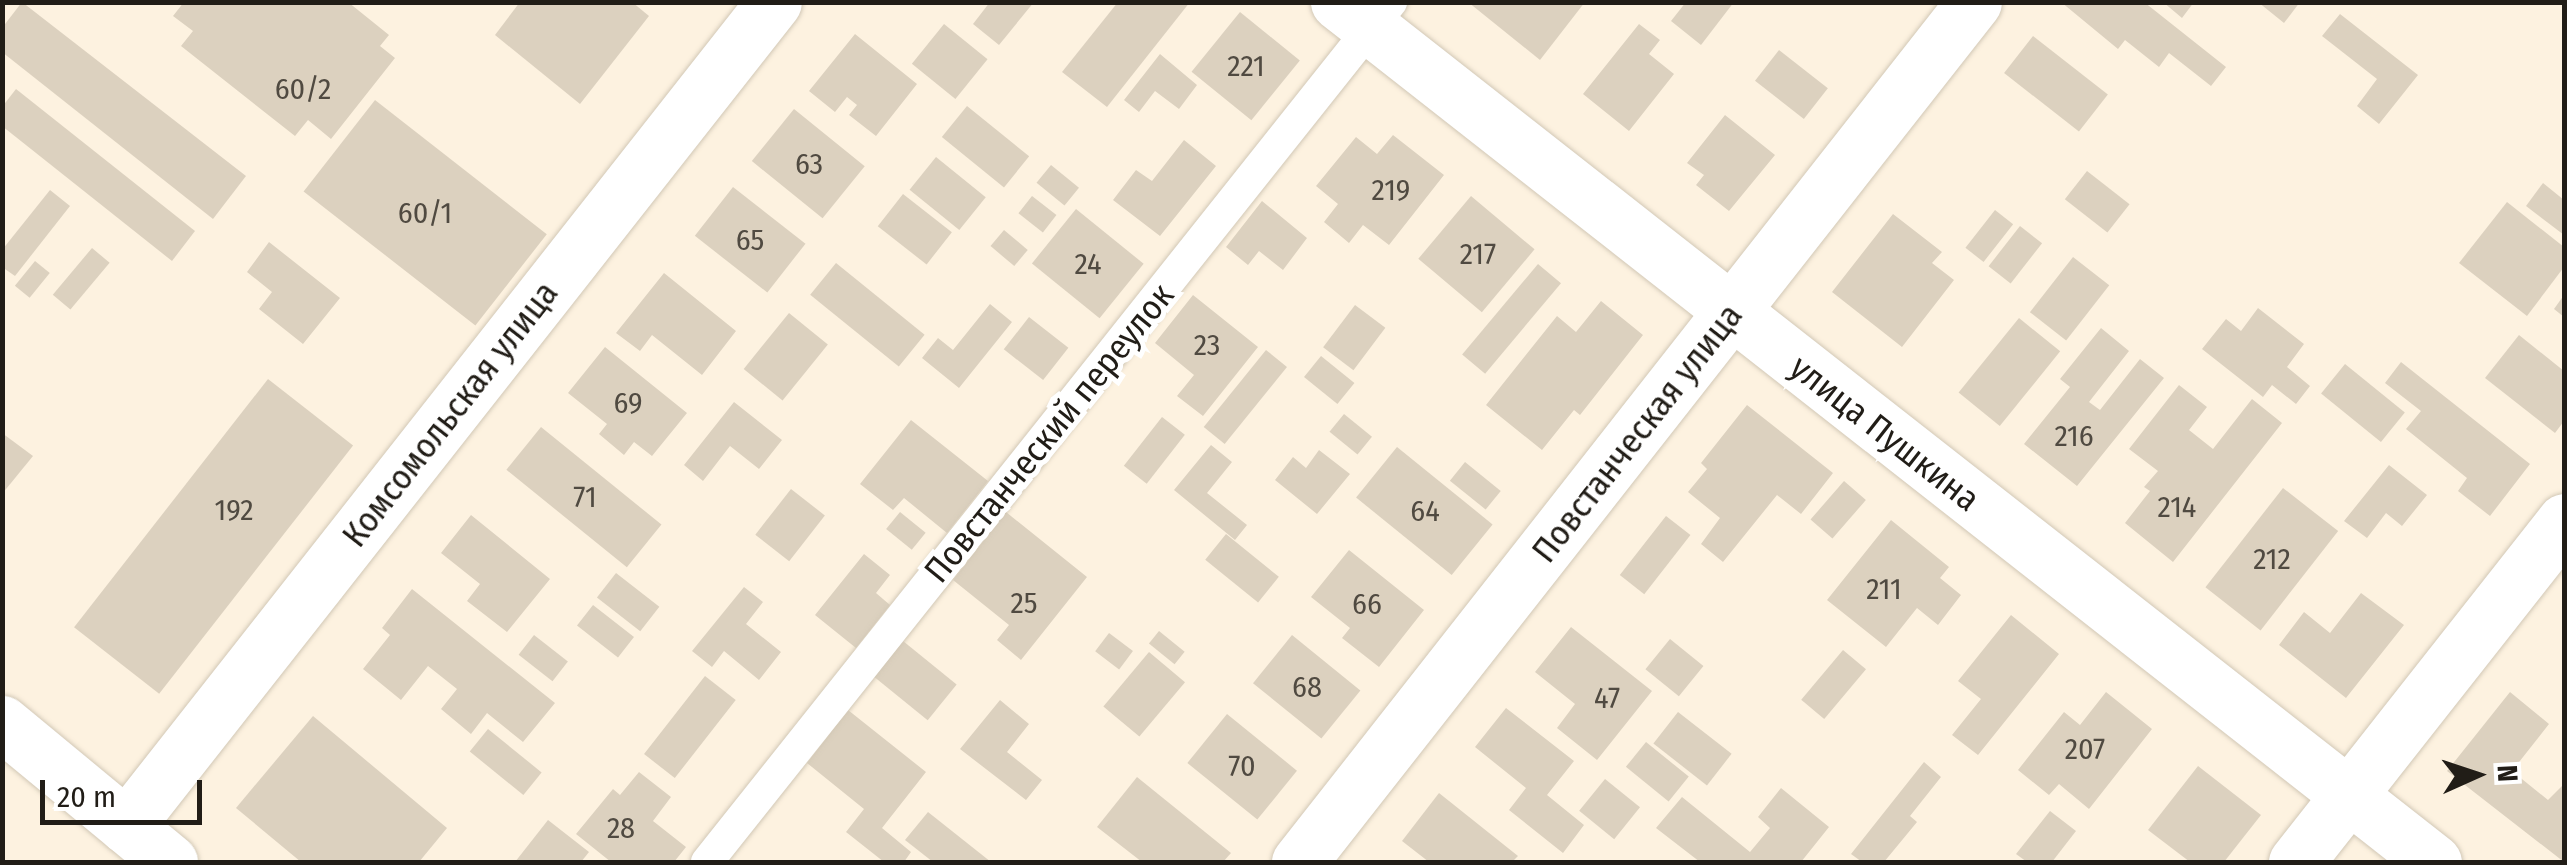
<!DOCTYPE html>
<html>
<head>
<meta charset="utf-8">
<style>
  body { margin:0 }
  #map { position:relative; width:2567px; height:865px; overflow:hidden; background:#fdf2e0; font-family:"Fira Sans Condensed",sans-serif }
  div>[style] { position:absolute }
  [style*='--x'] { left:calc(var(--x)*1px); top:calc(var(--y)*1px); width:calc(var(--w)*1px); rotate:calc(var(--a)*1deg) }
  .building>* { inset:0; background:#dcd1bf; transform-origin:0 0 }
  .roads { filter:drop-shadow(0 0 2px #d2c8b6) drop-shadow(0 0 2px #d2c8b6) }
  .lane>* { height:32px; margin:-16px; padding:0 16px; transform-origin:16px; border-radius:16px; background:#fff }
  .street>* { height:55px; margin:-27.5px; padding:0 27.5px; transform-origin:27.5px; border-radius:27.5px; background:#fff }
  .secondary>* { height:55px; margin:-27.5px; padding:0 27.5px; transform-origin:27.5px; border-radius:27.5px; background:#fff }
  span { translate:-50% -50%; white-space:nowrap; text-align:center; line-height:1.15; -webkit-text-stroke:10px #fff; paint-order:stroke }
  .number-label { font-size:30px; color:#504a41 }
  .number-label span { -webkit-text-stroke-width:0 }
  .street-label { font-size:35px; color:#211d17 }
  .frame { position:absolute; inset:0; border:5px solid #211d17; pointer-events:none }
  .north { position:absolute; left:2427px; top:725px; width:100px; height:100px; -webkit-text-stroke:8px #fff; paint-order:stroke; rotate:87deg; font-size:28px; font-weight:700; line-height:40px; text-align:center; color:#211d17 }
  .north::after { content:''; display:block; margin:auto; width:35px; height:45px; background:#211d17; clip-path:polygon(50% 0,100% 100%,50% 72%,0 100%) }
  .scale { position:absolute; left:40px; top:780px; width:162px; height:45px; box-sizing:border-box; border:5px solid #211d17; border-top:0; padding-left:12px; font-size:30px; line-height:35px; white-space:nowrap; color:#211d17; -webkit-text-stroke:8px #fff; paint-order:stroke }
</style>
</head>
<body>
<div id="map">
  <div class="building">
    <i style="clip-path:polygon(22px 2px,246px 176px,213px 219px,2px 52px,2px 28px)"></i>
    <i style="clip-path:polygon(184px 2px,348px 2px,389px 35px,380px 46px,395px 58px,331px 139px,308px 120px,295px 136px,181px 46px,193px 31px,173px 16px)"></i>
    <i style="clip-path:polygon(520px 2px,632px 2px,649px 16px,580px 104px,495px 35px)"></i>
    <i style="clip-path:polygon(990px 2px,1034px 2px,999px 45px,973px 24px)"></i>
    <i style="clip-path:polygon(1118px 2px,1190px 2px,1107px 107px,1062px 72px)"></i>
    <i style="clip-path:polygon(1468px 2px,1585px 2px,1540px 60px)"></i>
    <i style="clip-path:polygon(1686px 2px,1734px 2px,1701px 45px,1671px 21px)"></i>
    <i style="clip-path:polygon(2061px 2px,2144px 2px,2226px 67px,2211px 86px,2169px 53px,2159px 67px,2125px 40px,2118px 49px)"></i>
    <i style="clip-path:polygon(2163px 2px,2194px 2px,2182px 18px)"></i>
    <i style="clip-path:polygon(2258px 2px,2300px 2px,2284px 23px)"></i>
    <i style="left:1240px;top:12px;width:77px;height:77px;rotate:39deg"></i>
    <i style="clip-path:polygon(2340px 14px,2418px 75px,2379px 124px,2357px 106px,2377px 79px,2322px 36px)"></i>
    <i style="left:944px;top:24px;width:56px;height:51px;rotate:39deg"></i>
    <i style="clip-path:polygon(1639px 24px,1660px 40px,1649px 54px,1674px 74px,1629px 131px,1583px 94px)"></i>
    <i style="clip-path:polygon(855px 34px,917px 84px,876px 136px,849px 115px,857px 105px,847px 97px,835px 112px,809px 91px)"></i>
    <i style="left:2033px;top:36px;width:95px;height:47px;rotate:38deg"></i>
    <i style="left:1779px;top:50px;width:62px;height:39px;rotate:38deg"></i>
    <i style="clip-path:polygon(1160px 54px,1197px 85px,1179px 109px,1155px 91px,1139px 112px,1124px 100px)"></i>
    <i style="clip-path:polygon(16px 89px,195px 231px,172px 261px,2px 126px,2px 107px)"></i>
    <i style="left:375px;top:100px;width:218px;height:116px;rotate:38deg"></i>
    <i style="left:967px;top:106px;width:80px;height:40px;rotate:39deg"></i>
    <i style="left:794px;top:109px;width:91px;height:67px;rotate:39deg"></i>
    <i style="clip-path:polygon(1725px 115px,1775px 155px,1729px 211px,1696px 185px,1704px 175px,1687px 163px)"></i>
    <i style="clip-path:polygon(1393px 135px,1444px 175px,1389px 245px,1363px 225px,1349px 243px,1324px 222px,1338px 204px,1316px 186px,1356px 137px,1377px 154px)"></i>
    <i style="clip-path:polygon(1184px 140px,1216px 166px,1160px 236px,1113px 200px,1136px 170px,1152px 181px)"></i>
    <i style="left:936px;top:157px;width:64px;height:42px;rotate:39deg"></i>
    <i style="left:1051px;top:165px;width:36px;height:23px;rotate:39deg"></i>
    <i style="left:2087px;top:171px;width:54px;height:36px;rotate:38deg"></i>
    <i style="clip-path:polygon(2543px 183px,2564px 200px,2564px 235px,2526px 206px)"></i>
    <i style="left:733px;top:187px;width:92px;height:62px;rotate:38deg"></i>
    <i style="clip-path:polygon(50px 190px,70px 206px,15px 276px,2px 267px,2px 250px)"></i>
    <i style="left:903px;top:194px;width:62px;height:41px;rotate:38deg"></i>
    <i style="left:1032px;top:196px;width:31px;height:22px;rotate:38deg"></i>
    <i style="left:1471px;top:196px;width:83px;height:82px;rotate:40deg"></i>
    <i style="clip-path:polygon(1262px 201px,1307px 238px,1283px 270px,1259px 251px,1248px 265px,1226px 247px)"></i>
    <i style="clip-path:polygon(2507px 202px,2564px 247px,2564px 267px,2527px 316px,2459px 263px)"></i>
    <i style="left:1076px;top:209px;width:87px;height:70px;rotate:39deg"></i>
    <i style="left:1995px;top:210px;width:23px;height:48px;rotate:38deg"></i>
    <i style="clip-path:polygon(1893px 214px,1942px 252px,1932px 263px,1954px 280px,1902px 347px,1832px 292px)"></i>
    <i style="left:2020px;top:226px;width:28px;height:51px;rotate:38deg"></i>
    <i style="left:1004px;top:230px;width:31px;height:21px;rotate:40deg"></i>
    <i style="clip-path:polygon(269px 242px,340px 298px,303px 344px,259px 309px,272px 292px,247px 272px)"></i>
    <i style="left:92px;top:248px;width:23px;height:61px;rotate:40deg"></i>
    <i style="left:2073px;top:257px;width:46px;height:70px;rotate:38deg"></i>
    <i style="left:35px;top:261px;width:19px;height:32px;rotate:39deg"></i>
    <i style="left:836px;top:263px;width:114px;height:41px;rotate:39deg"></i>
    <i style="left:1538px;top:264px;width:30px;height:118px;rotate:40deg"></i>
    <i style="clip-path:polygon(664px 273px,736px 331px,702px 375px,652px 335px,640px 351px,616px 333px)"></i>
    <i style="clip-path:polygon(1193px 295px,1258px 347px,1203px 416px,1177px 396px,1194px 375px,1155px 343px)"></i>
    <i style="clip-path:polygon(2564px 295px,2564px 317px,2554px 309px)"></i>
    <i style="clip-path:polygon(1601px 301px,1643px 335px,1580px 415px,1574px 410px,1542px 450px,1486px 405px,1557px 316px,1576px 332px)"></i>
    <i style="clip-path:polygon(990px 304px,1012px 322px,959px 388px,922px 358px,938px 338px,953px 350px)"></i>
    <i style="left:1355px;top:305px;width:38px;height:53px;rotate:37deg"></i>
    <i style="clip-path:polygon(2258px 308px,2304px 344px,2287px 367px,2310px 386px,2296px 404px,2272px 385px,2263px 397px,2202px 349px,2226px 319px,2241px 331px)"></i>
    <i style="left:789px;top:313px;width:50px;height:72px;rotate:39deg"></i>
    <i style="left:1029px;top:317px;width:50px;height:41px;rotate:38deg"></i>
    <i style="left:2019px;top:318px;width:53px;height:96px;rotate:39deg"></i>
    <i style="clip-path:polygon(2101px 328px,2129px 351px,2089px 402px,2100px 410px,2140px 359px,2164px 378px,2077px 486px,2024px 444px,2070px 387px,2060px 379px)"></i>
    <i style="clip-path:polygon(2519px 335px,2564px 371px,2564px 421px,2555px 433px,2485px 378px)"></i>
    <i style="clip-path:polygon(605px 347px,687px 413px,652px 456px,634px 442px,624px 455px,599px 434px,607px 424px,568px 393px)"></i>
    <i style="left:1266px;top:350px;width:27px;height:99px;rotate:39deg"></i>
    <i style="left:1321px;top:356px;width:43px;height:27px;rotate:39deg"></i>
    <i style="clip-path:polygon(2401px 362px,2530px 464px,2490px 516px,2458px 491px,2467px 478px,2406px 429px,2421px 411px,2385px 383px)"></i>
    <i style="left:2345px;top:364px;width:77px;height:38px;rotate:39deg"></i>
    <i style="left:268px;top:379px;width:108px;height:315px;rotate:38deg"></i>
    <i style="clip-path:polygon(2179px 385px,2207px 407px,2189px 430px,2213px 449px,2252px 399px,2282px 423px,2173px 562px,2125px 523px,2150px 491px,2144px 487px,2158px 471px,2129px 449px)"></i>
    <i style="clip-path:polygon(734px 402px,782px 440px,759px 469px,730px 446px,703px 481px,684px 465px)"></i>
    <i style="clip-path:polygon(1747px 405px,1833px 473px,1801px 514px,1777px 495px,1723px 562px,1701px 544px,1720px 518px,1688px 492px,1707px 469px,1701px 463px)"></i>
    <i style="left:1344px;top:414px;width:36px;height:23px;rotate:39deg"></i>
    <i style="left:1162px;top:417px;width:29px;height:62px;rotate:38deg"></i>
    <i style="clip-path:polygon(911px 420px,988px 481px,947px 533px,904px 498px,893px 510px,860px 484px)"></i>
    <i style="left:541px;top:427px;width:155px;height:55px;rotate:39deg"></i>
    <i style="clip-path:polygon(2px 433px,33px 456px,2px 494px)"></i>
    <i style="clip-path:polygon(1211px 445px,1232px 462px,1207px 493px,1247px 525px,1235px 540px,1174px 490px)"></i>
    <i style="left:1397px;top:447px;width:123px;height:65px;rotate:39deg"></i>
    <i style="clip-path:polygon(1319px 450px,1350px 474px,1317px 514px,1275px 480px,1293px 457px,1306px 468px)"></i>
    <i style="left:1465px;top:462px;width:46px;height:24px;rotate:39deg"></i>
    <i style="clip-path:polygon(2389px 465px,2427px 495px,2402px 526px,2386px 513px,2367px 538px,2344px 521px)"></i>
    <i style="left:1844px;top:481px;width:29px;height:51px;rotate:41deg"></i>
    <i style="left:2283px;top:488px;width:70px;height:126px;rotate:38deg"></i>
    <i style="left:791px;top:489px;width:43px;height:58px;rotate:38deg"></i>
    <i style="left:900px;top:512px;width:33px;height:22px;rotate:39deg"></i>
    <i style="clip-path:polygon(1006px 512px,1087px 577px,1021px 660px,997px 640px,1009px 625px,953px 580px)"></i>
    <i style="clip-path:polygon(471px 515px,550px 579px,507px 632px,467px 601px,480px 584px,441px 553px)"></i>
    <i style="left:1666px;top:516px;width:31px;height:75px;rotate:38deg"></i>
    <i style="clip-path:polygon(1891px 520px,1949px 567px,1940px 578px,1961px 595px,1938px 625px,1917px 608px,1886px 647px,1827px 600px)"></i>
    <i style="left:1226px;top:534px;width:68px;height:33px;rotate:39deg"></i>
    <i style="clip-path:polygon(1349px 550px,1424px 610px,1379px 667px,1342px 638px,1350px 628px,1311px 597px)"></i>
    <i style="clip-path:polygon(864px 554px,890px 575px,876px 593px,890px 605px,856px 648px,815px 615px)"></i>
    <i style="left:616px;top:573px;width:55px;height:31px;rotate:38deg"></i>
    <i style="clip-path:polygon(744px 587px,763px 602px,746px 624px,781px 652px,759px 680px,724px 651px,712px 667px,692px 651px)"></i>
    <i style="clip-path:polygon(412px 589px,555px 703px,523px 742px,487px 713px,471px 734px,441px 709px,457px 689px,428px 666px,401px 700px,363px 669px,390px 635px,382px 628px)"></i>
    <i style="clip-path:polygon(2361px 593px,2404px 625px,2346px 698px,2279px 645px,2304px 612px,2330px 633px)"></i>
    <i style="left:593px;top:605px;width:52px;height:26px;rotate:38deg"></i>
    <i style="clip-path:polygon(2011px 615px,2059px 654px,1978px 755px,1952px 735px,1981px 699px,1958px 681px)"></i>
    <i style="clip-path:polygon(1571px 627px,1652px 691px,1597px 760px,1557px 728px,1575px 704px,1535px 672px)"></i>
    <i style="left:1159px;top:631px;width:33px;height:16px;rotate:39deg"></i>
    <i style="left:1109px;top:633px;width:30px;height:23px;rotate:37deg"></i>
    <i style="left:534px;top:635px;width:43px;height:25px;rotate:38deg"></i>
    <i style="left:1292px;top:635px;width:88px;height:62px;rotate:39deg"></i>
    <i style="left:1670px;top:639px;width:43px;height:39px;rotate:39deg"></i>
    <i style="left:903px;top:641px;width:69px;height:46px;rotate:39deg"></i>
    <i style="left:1843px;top:650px;width:30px;height:65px;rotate:40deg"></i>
    <i style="left:1149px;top:652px;width:47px;height:71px;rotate:40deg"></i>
    <i style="left:705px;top:676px;width:39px;height:99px;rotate:38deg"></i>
    <i style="clip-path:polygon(2106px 692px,2152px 729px,2089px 809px,2059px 784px,2049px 795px,2018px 770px,2064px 712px,2080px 725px)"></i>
    <i style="clip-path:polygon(2510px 692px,2549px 724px,2512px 771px,2548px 800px,2564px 784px,2564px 862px,2447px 771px)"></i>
    <i style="clip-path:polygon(1000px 700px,1029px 724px,1007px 752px,1042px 780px,1026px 800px,960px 749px)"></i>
    <i style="clip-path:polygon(1506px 708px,1574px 761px,1547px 795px,1584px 825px,1563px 853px,1509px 810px,1526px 788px,1475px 747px)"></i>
    <i style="clip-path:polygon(848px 710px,926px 772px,882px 828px,911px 852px,904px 862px,884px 862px,846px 832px,864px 809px,807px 763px)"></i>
    <i style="left:1678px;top:712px;width:68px;height:40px;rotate:38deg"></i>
    <i style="left:1227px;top:714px;width:90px;height:63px;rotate:39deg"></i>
    <i style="clip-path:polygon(313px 716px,447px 828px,419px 862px,301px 862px,236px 808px)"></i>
    <i style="left:488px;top:729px;width:69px;height:29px;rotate:39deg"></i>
    <i style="left:1646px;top:742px;width:55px;height:32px;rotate:39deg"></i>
    <i style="clip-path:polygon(1924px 762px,1941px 777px,1910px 816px,1917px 822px,1884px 862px,1862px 862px,1851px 854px)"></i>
    <i style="clip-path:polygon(2198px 766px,2261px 815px,2224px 862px,2190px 862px,2148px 830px)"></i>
    <i style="clip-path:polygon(639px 772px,671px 797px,653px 821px,686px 847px,674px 862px,611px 862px,576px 834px,613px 789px,620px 795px)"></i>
    <i style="clip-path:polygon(1137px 777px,1231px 853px,1223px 862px,1142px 862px,1097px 827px)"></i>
    <i style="left:1605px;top:779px;width:45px;height:41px;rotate:39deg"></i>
    <i style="clip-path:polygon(1781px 788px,1829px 827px,1801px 862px,1700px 862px,1656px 828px,1682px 797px,1750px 852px,1770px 828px,1758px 817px)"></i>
    <i style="clip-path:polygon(1439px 793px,1518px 856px,1512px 862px,1429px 862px,1402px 841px)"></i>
    <i style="clip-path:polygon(2050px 811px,2076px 831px,2052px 862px,2027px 862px,2016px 854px)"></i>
    <i style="clip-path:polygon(928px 812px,991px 862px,933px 862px,905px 840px)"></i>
    <i style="clip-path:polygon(548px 820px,589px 852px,581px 862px,515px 862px)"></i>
  </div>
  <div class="roads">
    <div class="lane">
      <i style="--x:707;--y:862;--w:1099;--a:-51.5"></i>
    </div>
    <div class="street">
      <i style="--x:1338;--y:2;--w:1393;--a:38.12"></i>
      <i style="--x:126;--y:826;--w:1048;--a:-51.82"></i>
      <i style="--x:1299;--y:862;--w:1093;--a:-51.87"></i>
      <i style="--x:2296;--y:862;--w:434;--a:-51.8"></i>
    </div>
    <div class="secondary">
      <i style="--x:2;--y:723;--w:218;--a:39.6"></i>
    </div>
  </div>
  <div class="number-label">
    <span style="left:1246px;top:66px">221</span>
    <span style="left:303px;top:89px">60/2</span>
    <span style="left:809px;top:164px">63</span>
    <span style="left:1391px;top:190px">219</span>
    <span style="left:425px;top:213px">60/1</span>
    <span style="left:750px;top:240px">65</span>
    <span style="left:1478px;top:254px">217</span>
    <span style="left:1088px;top:264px">24</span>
    <span style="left:1207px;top:345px">23</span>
    <span style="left:628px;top:403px">69</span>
    <span style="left:2074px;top:436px">216</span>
    <span style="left:585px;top:497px">71</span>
    <span style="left:2177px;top:507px">214</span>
    <span style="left:234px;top:510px">192</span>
    <span style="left:1425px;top:511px">64</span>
    <span style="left:2272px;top:559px">212</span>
    <span style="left:1884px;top:589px">211</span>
    <span style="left:1024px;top:603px">25</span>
    <span style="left:1367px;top:604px">66</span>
    <span style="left:1307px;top:687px">68</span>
    <span style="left:1607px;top:698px">47</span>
    <span style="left:2085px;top:749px">207</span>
    <span style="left:1242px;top:766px">70</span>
    <span style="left:621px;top:828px">28</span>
  </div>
  <div class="street-label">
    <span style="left:450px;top:414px;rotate:-52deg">Комсомольская улица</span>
    <span style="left:1049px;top:433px;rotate:-51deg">Повстанческий переулок</span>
    <span style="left:1637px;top:433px;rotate:-52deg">Повстанческая улица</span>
    <span style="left:1885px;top:433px;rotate:38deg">улица Пушкина</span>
  </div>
  <div class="frame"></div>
  <div class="north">N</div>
  <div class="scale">20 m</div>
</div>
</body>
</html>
